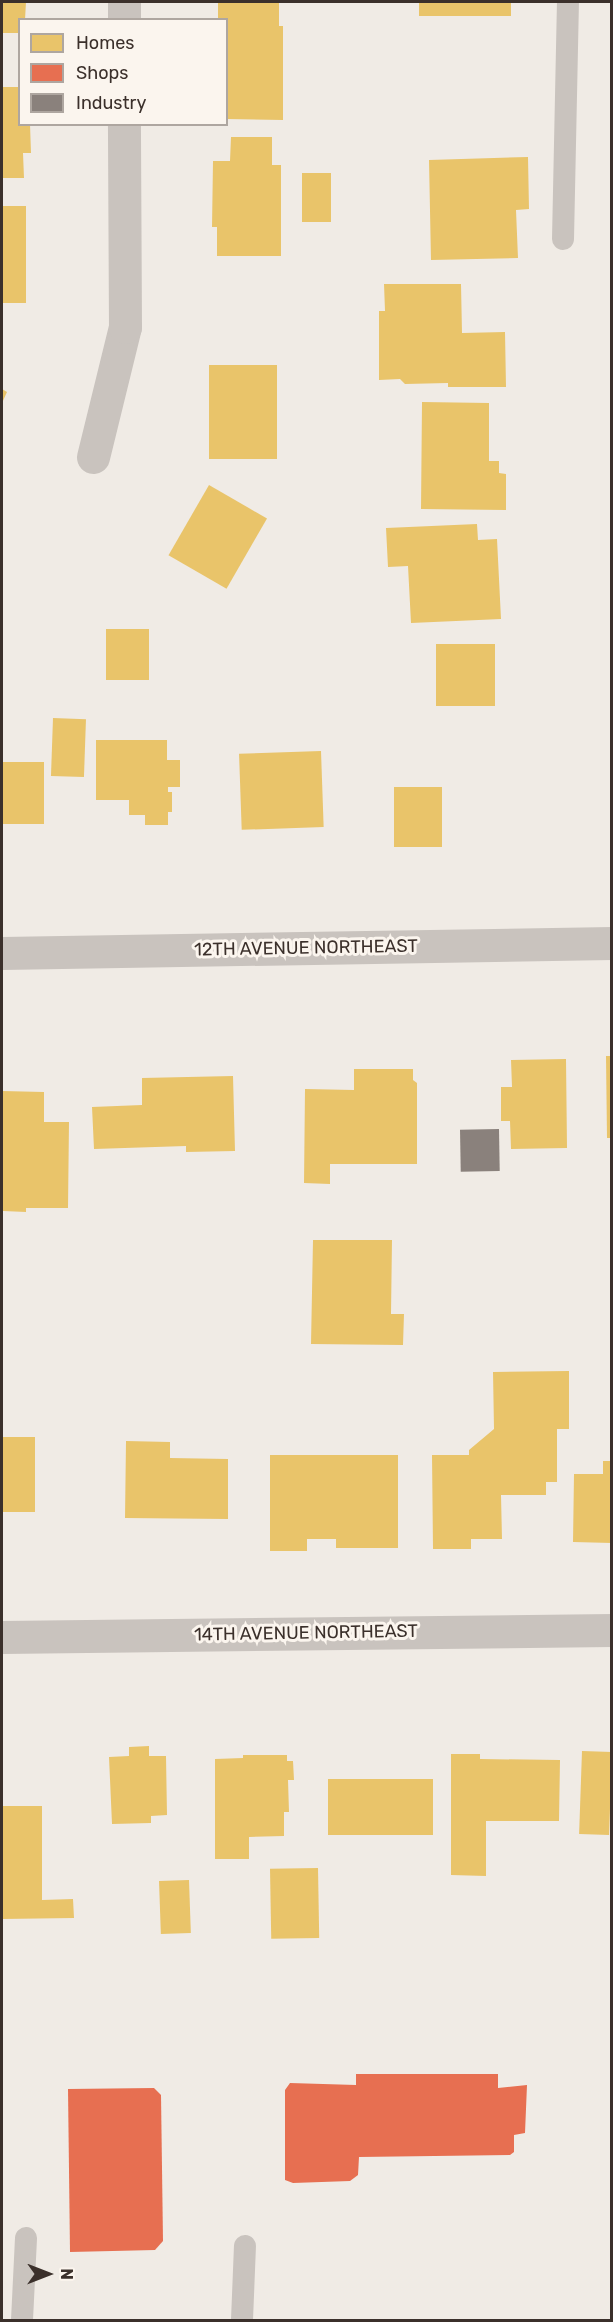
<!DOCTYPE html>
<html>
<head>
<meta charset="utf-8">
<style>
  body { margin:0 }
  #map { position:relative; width:613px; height:2322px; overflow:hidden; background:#f0ebe5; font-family:Rubik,sans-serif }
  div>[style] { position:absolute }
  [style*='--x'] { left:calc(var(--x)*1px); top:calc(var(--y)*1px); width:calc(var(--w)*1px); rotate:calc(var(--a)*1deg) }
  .homes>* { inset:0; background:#e9c46a; transform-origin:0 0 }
  .shops>* { inset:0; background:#e76f51 }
  .industry>* { inset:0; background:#8a817c; transform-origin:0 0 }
  .lane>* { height:22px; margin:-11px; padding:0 11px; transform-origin:11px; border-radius:11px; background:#c9c3be }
  .street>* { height:33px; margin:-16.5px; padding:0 16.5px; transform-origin:16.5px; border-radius:16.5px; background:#c9c3be }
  span { translate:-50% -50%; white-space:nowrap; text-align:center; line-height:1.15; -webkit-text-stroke:6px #fbf5ee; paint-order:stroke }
  .street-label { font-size:18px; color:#3b302b }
  .frame { position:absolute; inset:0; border:3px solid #3b302b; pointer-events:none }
  .legend { position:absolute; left:18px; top:18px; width:210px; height:108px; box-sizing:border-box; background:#fbf5ee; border:2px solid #aea6a0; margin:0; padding:8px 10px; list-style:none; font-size:18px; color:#3b302b }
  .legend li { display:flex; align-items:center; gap:12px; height:30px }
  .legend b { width:30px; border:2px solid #aea6a0 }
  .north { position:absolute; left:18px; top:2244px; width:60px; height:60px; -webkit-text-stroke:4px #fbf5ee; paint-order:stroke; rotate:90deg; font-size:16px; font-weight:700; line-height:24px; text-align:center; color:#3b302b }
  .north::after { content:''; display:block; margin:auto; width:21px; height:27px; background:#3b302b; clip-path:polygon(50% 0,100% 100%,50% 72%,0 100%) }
</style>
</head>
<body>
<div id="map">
  <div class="homes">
    <i style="clip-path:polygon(2px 2px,26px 2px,25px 20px,20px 20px,20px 33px,2px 33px)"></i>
    <i style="clip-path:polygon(218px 2px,279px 2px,279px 26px,283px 26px,283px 120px,226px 119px,226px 20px,218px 20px)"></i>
    <i style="left:419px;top:2px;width:92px;height:14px"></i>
    <i style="clip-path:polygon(2px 87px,20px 87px,20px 124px,30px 124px,31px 153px,23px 153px,24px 178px,2px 178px)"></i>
    <i style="clip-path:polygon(231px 137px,272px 137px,272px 165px,281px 165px,281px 256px,217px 256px,217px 227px,212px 227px,213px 161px,230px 161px)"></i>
    <i style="clip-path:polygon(528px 157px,529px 209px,516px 210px,518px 258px,431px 260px,429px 160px)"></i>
    <i style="left:302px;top:173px;width:29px;height:49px"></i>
    <i style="left:2px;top:206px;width:24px;height:97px"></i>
    <i style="clip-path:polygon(384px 284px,461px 284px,462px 333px,505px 332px,506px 387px,448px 387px,448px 383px,405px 384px,400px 379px,379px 380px,379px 311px,385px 311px)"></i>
    <i style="left:209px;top:365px;width:68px;height:94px"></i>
    <i style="clip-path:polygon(2px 389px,7px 392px,2px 403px)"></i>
    <i style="clip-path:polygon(422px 402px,489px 403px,489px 461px,499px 461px,499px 473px,506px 474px,506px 510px,421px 509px)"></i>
    <i style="left:209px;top:485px;width:67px;height:81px;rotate:30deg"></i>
    <i style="clip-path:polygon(477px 524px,478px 540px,497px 539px,501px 619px,411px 623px,408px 566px,388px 567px,386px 528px)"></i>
    <i style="left:149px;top:629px;width:51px;height:43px;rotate:90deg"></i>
    <i style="left:436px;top:644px;width:59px;height:62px"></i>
    <i style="left:53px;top:718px;width:33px;height:58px;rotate:2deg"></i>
    <i style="clip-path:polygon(96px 740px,167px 740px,167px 760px,180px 760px,180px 787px,168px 787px,168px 792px,172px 792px,172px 812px,168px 812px,168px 825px,145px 825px,145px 815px,129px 815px,129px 800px,96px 800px)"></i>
    <i style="left:321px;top:751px;width:76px;height:82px;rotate:88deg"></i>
    <i style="left:2px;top:762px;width:42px;height:62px"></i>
    <i style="left:394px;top:787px;width:48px;height:60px"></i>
    <i style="clip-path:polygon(606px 1056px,612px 1056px,612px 1138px,607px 1138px)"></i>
    <i style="clip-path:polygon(566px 1059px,567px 1148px,511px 1149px,510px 1121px,501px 1121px,501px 1087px,512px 1087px,511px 1060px)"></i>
    <i style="clip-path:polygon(354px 1069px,413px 1069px,413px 1080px,417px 1083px,417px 1164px,330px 1164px,330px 1184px,304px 1183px,305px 1089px,354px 1090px)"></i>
    <i style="clip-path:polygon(233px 1076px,235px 1151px,186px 1152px,186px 1146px,94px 1149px,92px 1107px,142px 1105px,142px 1078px)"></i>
    <i style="clip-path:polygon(2px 1091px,44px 1092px,44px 1122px,69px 1122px,68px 1208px,26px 1208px,26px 1212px,3px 1211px)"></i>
    <i style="clip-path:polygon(313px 1240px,392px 1240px,391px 1314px,404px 1314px,403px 1345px,311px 1344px)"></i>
    <i style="clip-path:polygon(569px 1371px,569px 1429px,557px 1429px,557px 1482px,546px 1482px,546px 1495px,501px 1495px,502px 1539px,471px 1539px,471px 1549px,433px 1549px,432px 1455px,469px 1455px,469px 1450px,494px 1429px,493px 1372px)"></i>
    <i style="left:2px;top:1437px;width:33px;height:75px"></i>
    <i style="clip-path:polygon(126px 1441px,170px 1442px,170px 1458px,228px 1459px,228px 1519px,125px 1518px)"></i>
    <i style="clip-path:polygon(270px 1455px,398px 1455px,398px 1548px,336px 1548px,336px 1539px,307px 1539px,307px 1551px,270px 1551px)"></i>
    <i style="clip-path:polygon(603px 1461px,612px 1461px,612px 1543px,573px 1542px,574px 1474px,603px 1474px)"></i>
    <i style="clip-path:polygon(149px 1746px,149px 1756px,166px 1756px,167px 1815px,151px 1816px,151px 1823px,112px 1824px,109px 1757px,129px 1756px,129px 1747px)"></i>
    <i style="left:582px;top:1751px;width:30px;height:83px;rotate:2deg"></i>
    <i style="clip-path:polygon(451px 1754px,480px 1754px,480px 1759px,560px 1760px,559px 1821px,486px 1821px,486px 1876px,451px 1875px)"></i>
    <i style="clip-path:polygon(243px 1755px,287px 1755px,287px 1761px,293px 1761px,294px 1780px,288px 1780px,289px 1812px,284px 1812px,284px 1836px,249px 1837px,249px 1859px,215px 1859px,215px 1759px,243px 1758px)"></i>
    <i style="left:433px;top:1779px;width:56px;height:105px;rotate:90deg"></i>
    <i style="clip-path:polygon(2px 1806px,42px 1806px,42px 1900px,73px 1899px,74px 1918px,2px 1919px)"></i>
    <i style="left:318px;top:1868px;width:70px;height:48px;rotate:89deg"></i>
    <i style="left:189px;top:1880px;width:53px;height:30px;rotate:88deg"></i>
  </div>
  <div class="shops">
    <i style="clip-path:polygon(356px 2074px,498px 2074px,498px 2088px,527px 2085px,525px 2133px,514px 2135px,514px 2152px,510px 2155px,359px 2157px,358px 2175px,350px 2181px,293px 2183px,285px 2180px,285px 2090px,290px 2083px,356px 2085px)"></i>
    <i style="clip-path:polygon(154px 2088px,161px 2095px,163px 2241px,155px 2250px,70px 2252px,68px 2089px)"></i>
  </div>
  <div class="industry">
    <i style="left:499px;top:1129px;width:42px;height:39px;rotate:89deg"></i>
  </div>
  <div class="lane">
    <i style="--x:563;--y:239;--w:237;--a:-88.8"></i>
    <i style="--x:22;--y:2320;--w:82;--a:-87.2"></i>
    <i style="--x:242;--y:2320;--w:74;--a:-87.7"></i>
  </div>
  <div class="street">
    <i style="--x:124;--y:2;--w:18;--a:90"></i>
    <i style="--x:93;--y:457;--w:134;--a:-76.2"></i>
    <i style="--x:125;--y:327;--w:203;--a:-90.3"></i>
    <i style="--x:2;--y:953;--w:610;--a:-0.94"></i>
    <i style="--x:2;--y:1637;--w:610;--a:-0.66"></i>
  </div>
  <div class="street-label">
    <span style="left:306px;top:948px;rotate:-1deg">12TH AVENUE NORTHEAST</span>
    <span style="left:306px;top:1633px;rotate:-1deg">14TH AVENUE NORTHEAST</span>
  </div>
  <div class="frame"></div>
  <ul class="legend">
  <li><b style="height:16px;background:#e9c46a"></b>Homes</li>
  <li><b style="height:16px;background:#e76f51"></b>Shops</li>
  <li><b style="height:16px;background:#8a817c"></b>Industry</li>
  </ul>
  <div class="north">N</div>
</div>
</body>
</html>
